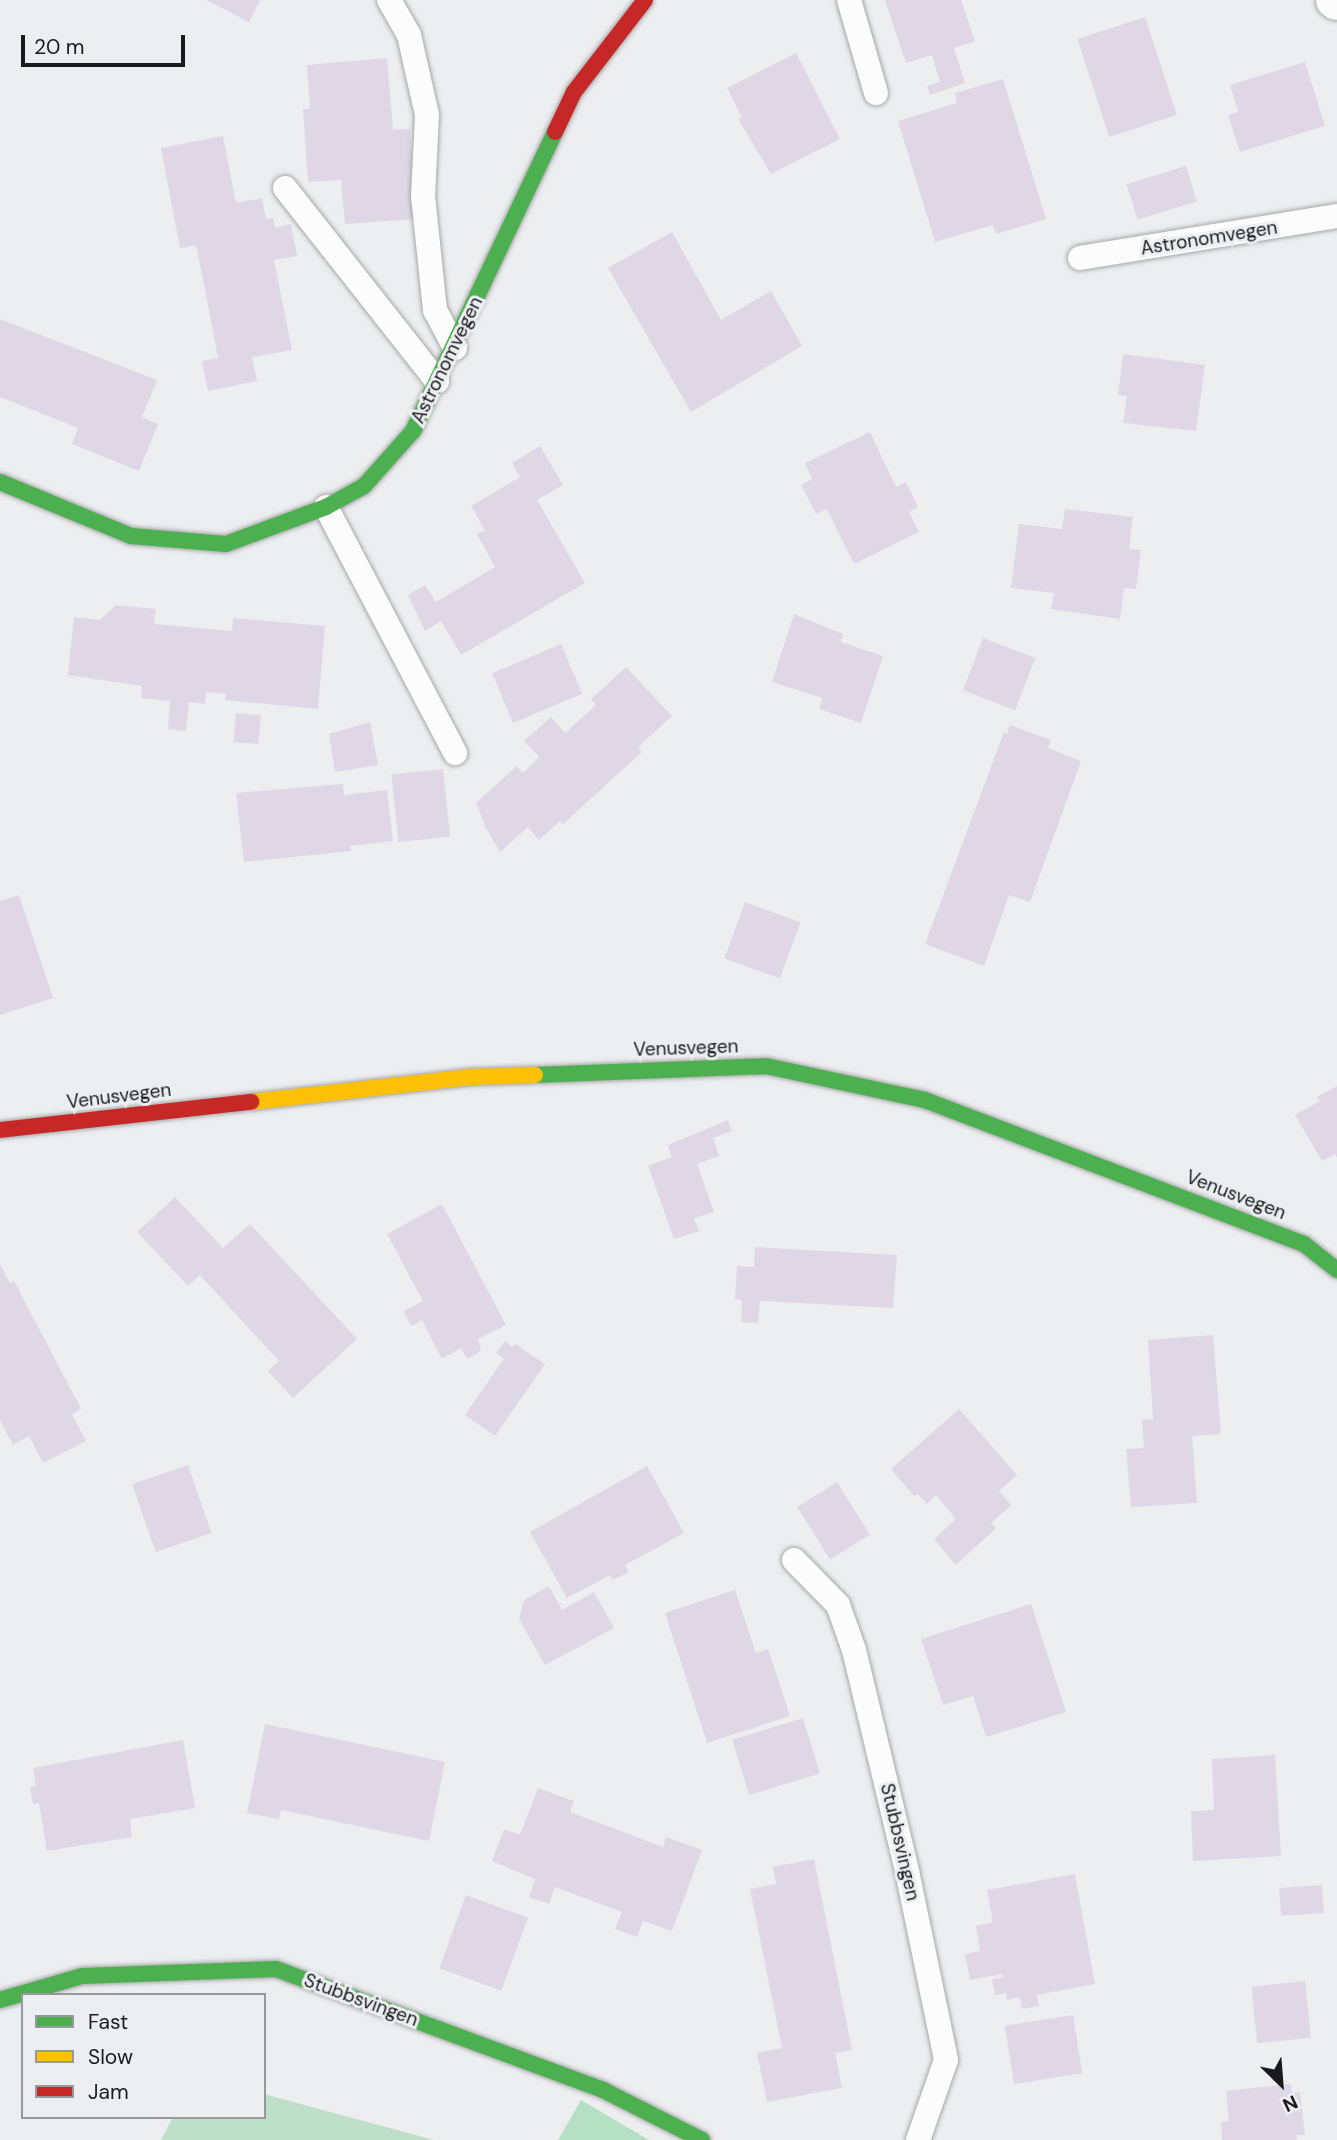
<!DOCTYPE html>
<html>
<head>
<meta charset="utf-8">
<style>
  body { margin:0 }
  #map { position:relative; width:1337px; height:2140px; overflow:hidden; background:#edeef0; font-family:"DM Sans",sans-serif }
  div>[style] { position:absolute }
  [style*='--x'] { left:calc(var(--x)*1px); top:calc(var(--y)*1px); width:calc(var(--w)*1px); rotate:calc(var(--a)*1deg) }
  .green>* { inset:0; background:#bee0c8 }
  .forest>* { inset:0; background:#b5e0c3 }
  .building>* { inset:0; background:#e0d7e6; transform-origin:0 0 }
  .roads { filter:drop-shadow(0 0 2px #a7a8a9) drop-shadow(0 0 2px #a7a8a9) }
  .lane>* { height:24px; margin:-12px; padding:0 12px; transform-origin:12px; border-radius:12px; background:#fcfcfd }
  .street>* { height:38px; margin:-19px; padding:0 19px; transform-origin:19px; border-radius:19px; background:#fcfcfd }
  .fast>* { height:16px; margin:-8px; padding:0 8px; transform-origin:8px; border-radius:8px; background:#4caf50 }
  .slow>* { height:16px; margin:-8px; padding:0 8px; transform-origin:8px; border-radius:8px; background:#ffc107 }
  .jam>* { height:16px; margin:-8px; padding:0 8px; transform-origin:8px; border-radius:8px; background:#c62828 }
  span { translate:-50% -50%; white-space:nowrap; text-align:center; line-height:1.15; -webkit-text-stroke:6px #eceef1; paint-order:stroke }
  .street-label { font-size:19px; color:#1a1a1c }
  .legend { position:absolute; left:21px; top:1993px; width:245px; height:126px; box-sizing:border-box; background:#eceef1; border:2px solid #98999c; margin:0; padding:9px 12px; list-style:none; font-size:21px; color:#1a1a1c }
  .legend li { display:flex; align-items:center; gap:14px; height:35px }
  .legend b { width:35px; border:2px solid #98999c }
  .north { position:absolute; left:1246px; top:2049px; width:70px; height:70px; -webkit-text-stroke:5px #eceef1; paint-order:stroke; rotate:155deg; font-size:19px; font-weight:700; line-height:28px; text-align:center; color:#1a1a1c }
  .north::after { content:''; display:block; margin:auto; width:24px; height:32px; background:#1a1a1c; clip-path:polygon(50% 0,100% 100%,50% 72%,0 100%) }
  .scale { position:absolute; left:21px; top:35px; width:164px; height:32px; box-sizing:border-box; border:4px solid #1a1a1c; border-top:0; padding-left:9px; font-size:21px; line-height:24px; white-space:nowrap; color:#1a1a1c; -webkit-text-stroke:5px #eceef1; paint-order:stroke }
</style>
</head>
<body>
<div id="map">
  <div class="green">
    <i style="clip-path:polygon(264px 2094px,434px 2140px,161px 2140px,173px 2117px,264px 2117px)"></i>
  </div>
  <div class="forest">
    <i style="clip-path:polygon(581px 2100px,649px 2140px,558px 2140px)"></i>
  </div>
  <div class="building">
    <i style="clip-path:polygon(206px 0,260px 0,249px 22px)"></i>
    <i style="clip-path:polygon(885px 0,961px 0,975px 41px,954px 48px,965px 83px,930px 95px,927px 86px,940px 82px,932px 55px,906px 63px)"></i>
    <i style="left:1145px;top:17px;width:103px;height:71px;rotate:72deg"></i>
    <i style="clip-path:polygon(796px 53px,840px 139px,771px 174px,738px 119px,742px 117px,727px 88px)"></i>
    <i style="clip-path:polygon(387px 58px,393px 130px,410px 129px,416px 219px,345px 224px,341px 180px,308px 182px,303px 109px,310px 109px,307px 65px)"></i>
    <i style="clip-path:polygon(1305px 62px,1325px 126px,1240px 152px,1228px 115px,1238px 112px,1230px 85px)"></i>
    <i style="clip-path:polygon(1003px 79px,1046px 219px,996px 234px,993px 225px,935px 242px,898px 121px,957px 103px,955px 93px)"></i>
    <i style="clip-path:polygon(223px 136px,236px 203px,262px 198px,266px 219px,273px 218px,275px 228px,291px 224px,297px 256px,274px 260px,292px 350px,252px 357px,257px 381px,208px 391px,202px 361px,218px 358px,207px 300px,196px 245px,180px 248px,161px 148px)"></i>
    <i style="left:1186px;top:166px;width:37px;height:62px;rotate:73deg"></i>
    <i style="clip-path:polygon(672px 232px,721px 320px,771px 291px,802px 346px,691px 412px,608px 268px)"></i>
    <i style="clip-path:polygon(0 319px,157px 380px,142px 417px,158px 424px,139px 471px,72px 444px,78px 428px,0 397px)"></i>
    <i style="clip-path:polygon(1123px 354px,1205px 365px,1196px 431px,1123px 423px,1127px 396px,1118px 395px)"></i>
    <i style="clip-path:polygon(870px 432px,896px 487px,906px 482px,918px 507px,909px 512px,919px 532px,854px 564px,827px 509px,816px 514px,801px 485px,812px 479px,805px 463px)"></i>
    <i style="clip-path:polygon(540px 446px,563px 485px,537px 500px,585px 583px,461px 655px,441px 621px,425px 631px,408px 595px,425px 585px,436px 602px,495px 567px,477px 534px,485px 530px,471px 506px,520px 477px,512px 463px)"></i>
    <i style="clip-path:polygon(1065px 509px,1133px 517px,1129px 549px,1141px 550px,1136px 589px,1124px 588px,1120px 619px,1051px 609px,1054px 593px,1011px 588px,1019px 524px,1062px 529px)"></i>
    <i style="clip-path:polygon(116px 605px,156px 609px,154px 624px,177px 626px,232px 631px,233px 618px,325px 626px,318px 709px,225px 700px,226px 694px,206px 692px,205px 704px,189px 702px,186px 731px,168px 729px,170px 701px,141px 698px,142px 686px,68px 675px,74px 617px,100px 620px)"></i>
    <i style="clip-path:polygon(794px 614px,843px 634px,841px 642px,883px 656px,861px 723px,819px 709px,822px 698px,772px 682px)"></i>
    <i style="left:983px;top:638px;width:56px;height:56px;rotate:21deg"></i>
    <i style="left:561px;top:644px;width:54px;height:75px;rotate:67deg"></i>
    <i style="clip-path:polygon(626px 667px,672px 716px,638px 747px,642px 752px,563px 824px,560px 821px,539px 840px,528px 827px,500px 852px,487px 830px,476px 803px,517px 766px,523px 773px,539px 757px,524px 741px,551px 717px,565px 733px,596px 705px,591px 699px)"></i>
    <i style="left:236px;top:713px;width:25px;height:29px;rotate:5deg"></i>
    <i style="clip-path:polygon(370px 722px,378px 765px,335px 772px,329px 734px)"></i>
    <i style="clip-path:polygon(1010px 725px,1051px 740px,1048px 748px,1081px 761px,1030px 902px,1009px 895px,984px 966px,925px 944px,1004px 732px,1007px 734px)"></i>
    <i style="left:443px;top:769px;width:68px;height:52px;rotate:84deg"></i>
    <i style="clip-path:polygon(343px 784px,344px 795px,387px 790px,393px 841px,350px 846px,351px 851px,244px 862px,236px 793px)"></i>
    <i style="clip-path:polygon(19px 895px,53px 998px,0 1015px,0 901px)"></i>
    <i style="left:745px;top:902px;width:59px;height:60px;rotate:20deg"></i>
    <i style="clip-path:polygon(1337px 1086px,1337px 1158px,1335px 1154px,1322px 1161px,1295px 1115px,1320px 1101px,1317px 1097px)"></i>
    <i style="clip-path:polygon(728px 1120px,732px 1131px,713px 1138px,719px 1156px,697px 1164px,714px 1212px,694px 1218px,699px 1231px,674px 1239px,648px 1166px,672px 1157px,668px 1145px)"></i>
    <i style="clip-path:polygon(175px 1197px,223px 1248px,250px 1224px,357px 1339px,293px 1398px,268px 1371px,279px 1361px,200px 1275px,188px 1286px,137px 1232px)"></i>
    <i style="clip-path:polygon(442px 1204px,506px 1325px,478px 1339px,481px 1351px,467px 1359px,461px 1348px,442px 1359px,422px 1320px,411px 1326px,404px 1311px,423px 1301px,387px 1234px)"></i>
    <i style="clip-path:polygon(755px 1247px,897px 1255px,893px 1308px,760px 1301px,758px 1323px,741px 1322px,742px 1300px,735px 1299px,737px 1266px,754px 1267px)"></i>
    <i style="clip-path:polygon(0 1264px,10px 1283px,14px 1281px,81px 1409px,72px 1414px,86px 1441px,43px 1463px,29px 1436px,13px 1445px,0 1420px)"></i>
    <i style="clip-path:polygon(1213px 1335px,1221px 1434px,1192px 1436px,1197px 1503px,1131px 1507px,1126px 1449px,1144px 1448px,1142px 1420px,1153px 1419px,1148px 1340px)"></i>
    <i style="clip-path:polygon(505px 1341px,512px 1347px,515px 1344px,545px 1364px,495px 1436px,465px 1415px,504px 1359px,496px 1353px)"></i>
    <i style="clip-path:polygon(959px 1409px,1017px 1475px,999px 1491px,1011px 1505px,991px 1523px,996px 1528px,956px 1565px,934px 1539px,956px 1519px,936px 1495px,927px 1504px,918px 1494px,914px 1496px,891px 1469px)"></i>
    <i style="left:188px;top:1465px;width:72px;height:59px;rotate:71deg"></i>
    <i style="clip-path:polygon(647px 1466px,684px 1533px,625px 1565px,629px 1572px,613px 1580px,610px 1575px,567px 1598px,530px 1532px)"></i>
    <i style="left:837px;top:1482px;width:62px;height:47px;rotate:58deg"></i>
    <i style="clip-path:polygon(549px 1586px,562px 1610px,594px 1592px,614px 1628px,545px 1665px,519px 1619px,524px 1600px)"></i>
    <i style="clip-path:polygon(735px 1590px,756px 1653px,768px 1649px,790px 1716px,707px 1743px,665px 1613px)"></i>
    <i style="clip-path:polygon(1031px 1604px,1066px 1712px,986px 1737px,973px 1696px,943px 1705px,921px 1639px)"></i>
    <i style="left:803px;top:1718px;width:58px;height:74px;rotate:73deg"></i>
    <i style="clip-path:polygon(265px 1724px,445px 1762px,429px 1841px,281px 1810px,279px 1819px,247px 1813px)"></i>
    <i style="clip-path:polygon(183px 1740px,195px 1808px,130px 1819px,132px 1837px,47px 1851px,39px 1803px,33px 1804px,30px 1787px,36px 1786px,33px 1768px)"></i>
    <i style="clip-path:polygon(1275px 1755px,1281px 1856px,1193px 1861px,1191px 1811px,1214px 1810px,1212px 1759px)"></i>
    <i style="clip-path:polygon(538px 1788px,574px 1801px,570px 1812px,663px 1847px,666px 1837px,702px 1850px,672px 1931px,643px 1921px,637px 1937px,615px 1929px,622px 1912px,555px 1887px,549px 1904px,529px 1897px,535px 1879px,492px 1861px,504px 1829px,520px 1835px)"></i>
    <i style="clip-path:polygon(814px 1859px,852px 2050px,835px 2053px,842px 2088px,767px 2102px,757px 2053px,782px 2048px,750px 1889px,776px 1884px,773px 1867px)"></i>
    <i style="clip-path:polygon(1075px 1874px,1095px 1984px,1037px 1995px,1039px 2006px,1022px 2009px,1020px 1997px,1007px 2000px,1006px 1993px,995px 1995px,992px 1979px,1003px 1977px,1002px 1974px,970px 1980px,965px 1954px,980px 1951px,976px 1926px,993px 1922px,987px 1890px)"></i>
    <i style="left:1322px;top:1885px;width:28px;height:43px;rotate:86deg"></i>
    <i style="left:466px;top:1895px;width:66px;height:78px;rotate:20deg"></i>
    <i style="left:1305px;top:1981px;width:57px;height:54px;rotate:84deg"></i>
    <i style="left:1073px;top:2015px;width:59px;height:69px;rotate:81deg"></i>
    <i style="clip-path:polygon(1291px 2084px,1292px 2093px,1300px 2092px,1305px 2135px,1296px 2135px,1297px 2140px,1222px 2140px,1221px 2122px,1229px 2121px,1226px 2091px)"></i>
  </div>
  <div class="roads">
    <div class="lane">
      <i style="--x:389;--y:0;--w:40;--a:60.3"></i>
      <i style="--x:409;--y:35;--w:82;--a:77.3"></i>
      <i style="--x:427;--y:115;--w:81;--a:92.8"></i>
      <i style="--x:423;--y:196;--w:115;--a:84"></i>
      <i style="--x:435;--y:310;--w:43;--a:62.2"></i>
      <i style="--x:849;--y:0;--w:97;--a:73.8"></i>
      <i style="--x:285;--y:188;--w:246;--a:51.8"></i>
      <i style="--x:1080;--y:258;--w:260;--a:-9.3"></i>
      <i style="--x:326;--y:507;--w:278;--a:62.3"></i>
      <i style="--x:794;--y:1560;--w:63;--a:45.6"></i>
      <i style="--x:838;--y:1605;--w:48;--a:70.4"></i>
      <i style="--x:854;--y:1650;--w:227;--a:76.5"></i>
      <i style="--x:907;--y:1871;--w:193;--a:78.3"></i>
      <i style="--x:946;--y:2060;--w:85;--a:109.3"></i>
    </div>
    <div class="street">
      <i style="--x:1335;--y:0;--w:2;--a:27"></i>
    </div>
    <div class="fast">
      <i style="--x:0;--y:482;--w:142;--a:22.4"></i>
      <i style="--x:131;--y:536;--w:95;--a:4.8"></i>
      <i style="--x:226;--y:544;--w:107;--a:-20.3"></i>
      <i style="--x:326;--y:507;--w:43;--a:-28.9"></i>
      <i style="--x:364;--y:486;--w:74;--a:-48.3"></i>
      <i style="--x:413;--y:431;--w:331;--a:-64.6"></i>
      <i style="--x:535;--y:1075;--w:231;--a:-2.2"></i>
      <i style="--x:766;--y:1066;--w:163;--a:12.1"></i>
      <i style="--x:925;--y:1100;--w:405;--a:20.8"></i>
      <i style="--x:1304;--y:1244;--w:42;--a:38.2"></i>
      <i style="--x:0;--y:2000;--w:85;--a:-16.3"></i>
      <i style="--x:82;--y:1976;--w:194;--a:-2.1"></i>
      <i style="--x:276;--y:1969;--w:349;--a:20.3"></i>
      <i style="--x:603;--y:2090;--w:111;--a:26.8"></i>
    </div>
    <div class="slow">
      <i style="--x:251;--y:1102;--w:219;--a:-6.5"></i>
      <i style="--x:469;--y:1077;--w:66;--a:-1.7"></i>
    </div>
    <div class="jam">
      <i style="--x:555;--y:132;--w:44;--a:-64.6"></i>
      <i style="--x:574;--y:92;--w:116;--a:-52.3"></i>
      <i style="--x:0;--y:1130;--w:253;--a:-6.4"></i>
    </div>
  </div>
  <div class="street-label">
    <span style="left:1209px;top:238px;rotate:-9deg">Astronomvegen</span>
    <span style="left:447px;top:360px;rotate:-64deg">Astronomvegen</span>
    <span style="left:686px;top:1048px;rotate:-2deg">Venusvegen</span>
    <span style="left:119px;top:1096px;rotate:-7deg">Venusvegen</span>
    <span style="left:1236px;top:1195px;rotate:21deg">Venusvegen</span>
    <span style="left:900px;top:1842px;rotate:77deg">Stubbsvingen</span>
    <span style="left:361px;top:2000px;rotate:20deg">Stubbsvingen</span>
  </div>
  <ul class="legend">
  <li><b style="height:9px;background:#4caf50"></b>Fast</li>
  <li><b style="height:9px;background:#ffc107"></b>Slow</li>
  <li><b style="height:9px;background:#c62828"></b>Jam</li>
  </ul>
  <div class="north">N</div>
  <div class="scale">20 m</div>
</div>
</body>
</html>
